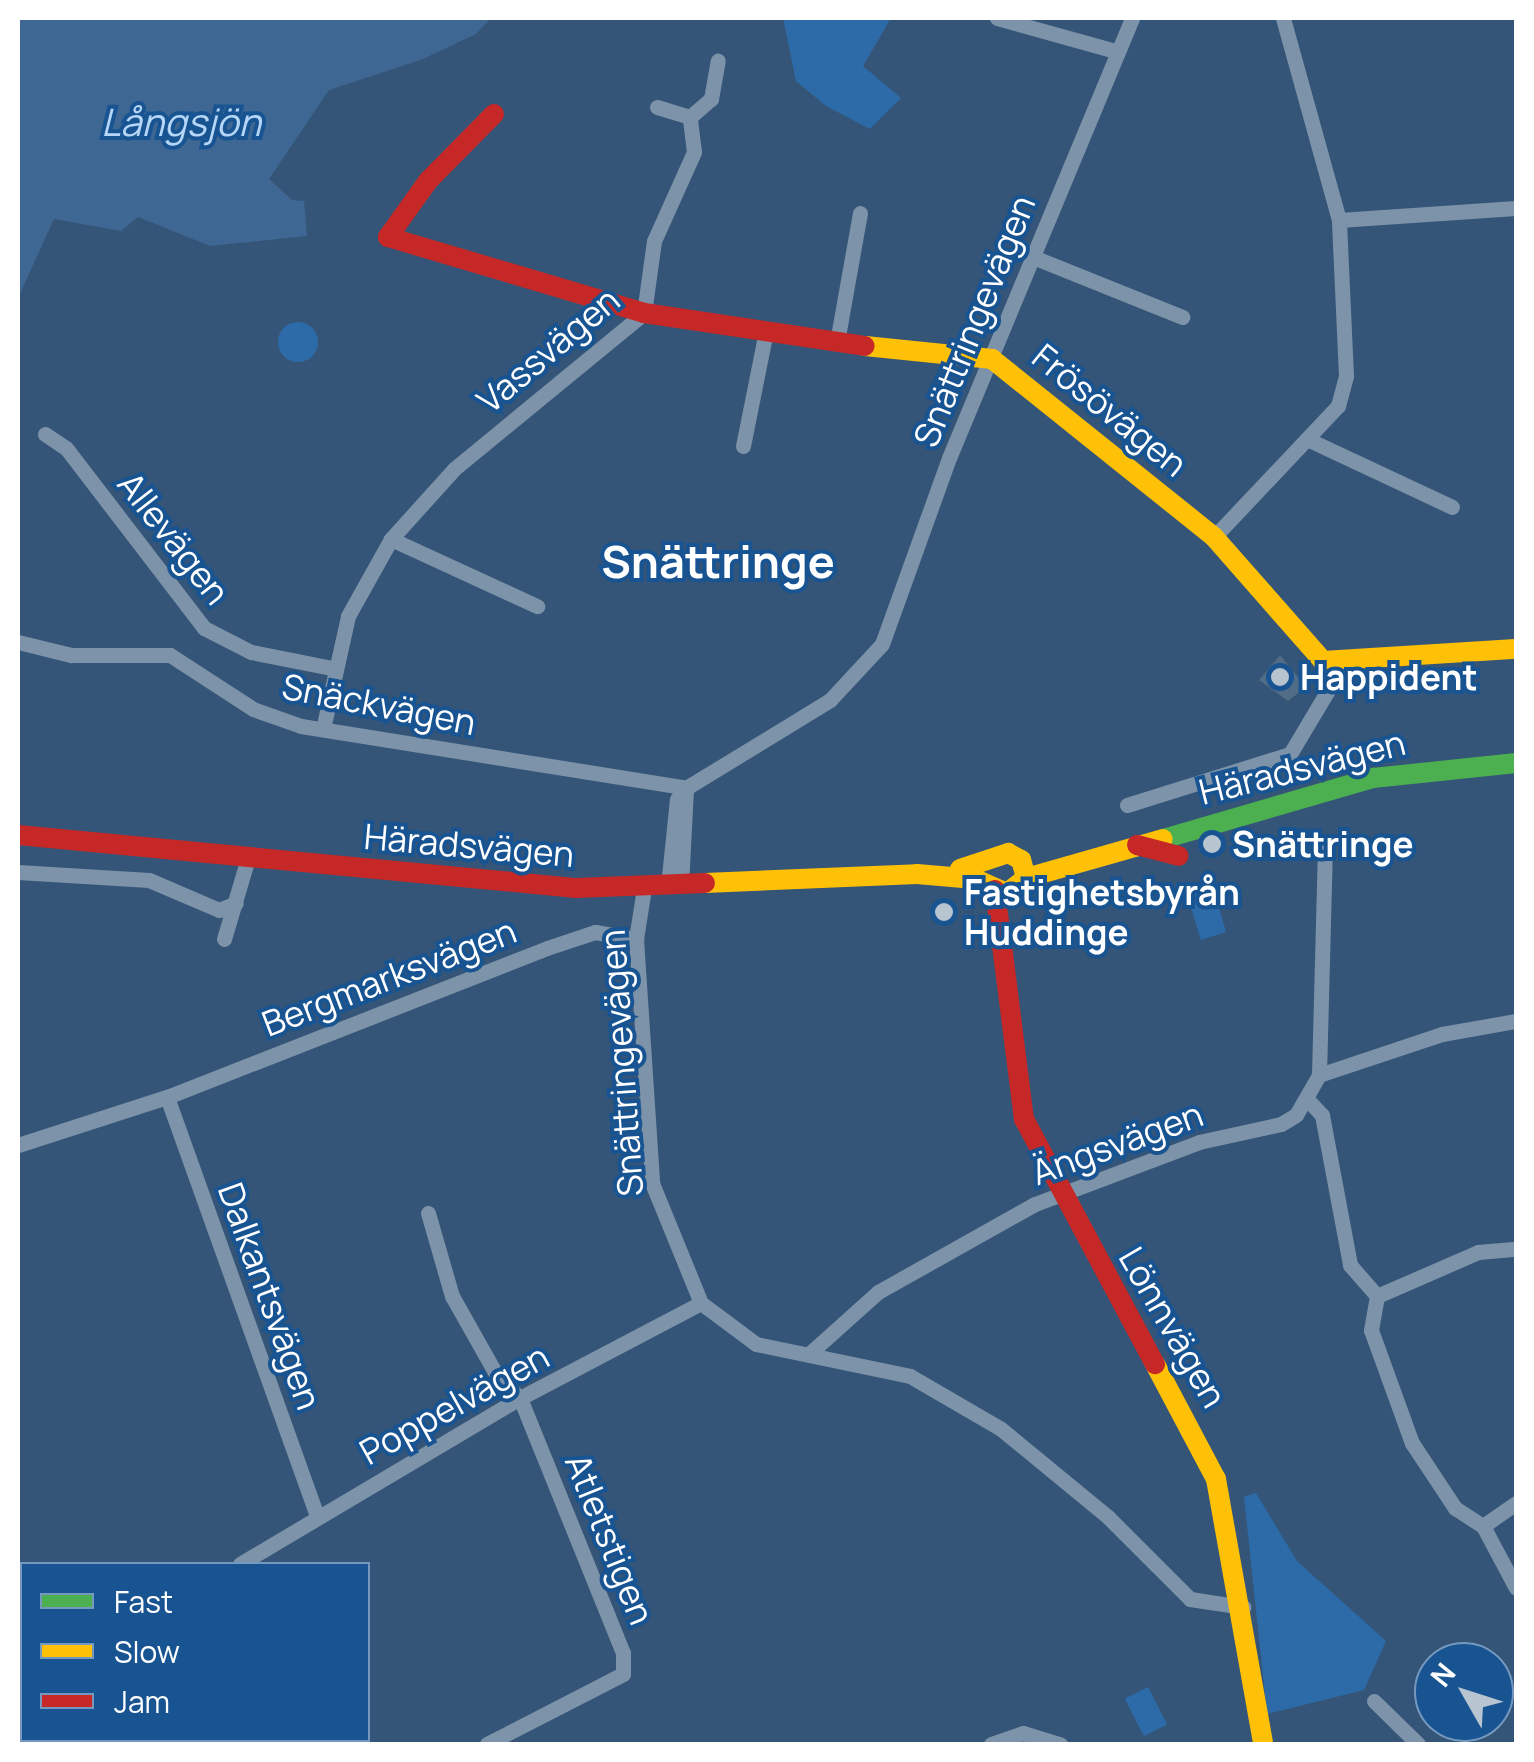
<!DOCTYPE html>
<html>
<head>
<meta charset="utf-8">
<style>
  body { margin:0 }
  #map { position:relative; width:1534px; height:1762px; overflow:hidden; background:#345577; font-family:Manrope,sans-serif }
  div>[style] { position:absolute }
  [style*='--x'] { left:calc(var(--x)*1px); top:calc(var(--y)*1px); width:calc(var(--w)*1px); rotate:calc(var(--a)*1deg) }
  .green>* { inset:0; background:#2d6ba8; transform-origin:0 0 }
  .round { border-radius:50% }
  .water>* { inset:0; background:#3e6793 }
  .building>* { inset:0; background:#516c86 }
  .street>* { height:15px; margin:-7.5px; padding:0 7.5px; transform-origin:7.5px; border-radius:7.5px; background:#7d93a9 }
  .fast>* { height:20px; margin:-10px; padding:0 10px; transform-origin:10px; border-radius:10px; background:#4caf50 }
  .slow>* { height:20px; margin:-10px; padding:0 10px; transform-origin:10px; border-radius:10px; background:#ffc107 }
  .jam>* { height:20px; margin:-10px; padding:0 10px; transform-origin:10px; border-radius:10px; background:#c62828 }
  .dots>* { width:28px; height:28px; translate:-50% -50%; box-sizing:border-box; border:5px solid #195492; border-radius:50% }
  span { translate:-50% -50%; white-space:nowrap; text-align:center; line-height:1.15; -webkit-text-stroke:8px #195492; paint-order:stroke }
  .street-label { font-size:35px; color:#fff }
  .poi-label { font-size:35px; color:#fff; font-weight:700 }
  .left { translate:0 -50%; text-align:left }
  .water-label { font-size:38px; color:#b5d6f6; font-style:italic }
  .district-label { font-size:45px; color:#fff; font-weight:700 }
  .frame { position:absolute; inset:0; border:20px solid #fff; pointer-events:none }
  .legend { position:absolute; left:20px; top:1562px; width:350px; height:180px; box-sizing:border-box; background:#195492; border:2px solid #7598be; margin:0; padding:12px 18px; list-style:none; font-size:30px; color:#fff }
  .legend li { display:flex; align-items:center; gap:20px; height:50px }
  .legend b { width:50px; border:2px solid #7598be }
  .north { position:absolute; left:1414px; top:1642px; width:100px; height:100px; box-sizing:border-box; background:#195492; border:2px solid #7598be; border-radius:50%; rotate:309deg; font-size:28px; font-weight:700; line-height:40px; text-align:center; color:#fff }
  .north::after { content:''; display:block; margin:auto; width:35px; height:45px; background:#b8c4cf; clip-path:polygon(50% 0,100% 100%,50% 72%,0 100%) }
</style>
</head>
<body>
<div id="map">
  <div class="green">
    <i style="clip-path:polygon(783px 18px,891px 18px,863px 66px,901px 98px,870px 129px,826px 106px,796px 81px)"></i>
    <i class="round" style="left:278px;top:322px;width:40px;height:40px"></i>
    <i style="clip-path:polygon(1208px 883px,1230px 900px,1219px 907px,1226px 932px,1201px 940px,1187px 895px)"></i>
    <i style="clip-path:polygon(1256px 1493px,1297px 1561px,1386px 1641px,1364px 1690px,1267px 1714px,1244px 1497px)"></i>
    <i style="left:1148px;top:1687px;width:42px;height:26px;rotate:63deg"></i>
  </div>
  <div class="water">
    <i style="clip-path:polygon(18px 18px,491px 18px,476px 34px,423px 59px,329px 90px,269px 179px,292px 200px,304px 201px,307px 236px,210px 246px,138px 217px,121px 231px,54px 219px,18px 298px)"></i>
  </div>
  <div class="building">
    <i style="clip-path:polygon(1280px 655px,1306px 687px,1288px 701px,1259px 680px)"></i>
  </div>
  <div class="street">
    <i style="--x:997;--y:18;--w:123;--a:15.6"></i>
    <i style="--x:657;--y:107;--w:34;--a:17"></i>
    <i style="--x:1339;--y:220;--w:177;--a:-3.9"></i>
    <i style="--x:1033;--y:257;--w:161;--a:21.9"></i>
    <i style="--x:837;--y:342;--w:131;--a:-79.9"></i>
    <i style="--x:45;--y:434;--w:25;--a:34"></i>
    <i style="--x:66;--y:448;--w:227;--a:52.5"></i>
    <i style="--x:204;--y:628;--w:53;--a:27.1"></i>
    <i style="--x:251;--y:652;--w:83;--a:11.2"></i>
    <i style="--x:1307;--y:439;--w:160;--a:25.1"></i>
    <i style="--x:743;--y:446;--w:112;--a:-78.7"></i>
    <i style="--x:1214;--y:537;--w:180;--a:-46.6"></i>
    <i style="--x:1338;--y:406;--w:31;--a:-75"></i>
    <i style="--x:1346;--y:376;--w:156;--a:-92.6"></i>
    <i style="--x:1339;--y:220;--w:210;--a:-105.5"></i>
    <i style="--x:391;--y:539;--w:161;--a:24.7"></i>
    <i style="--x:18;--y:642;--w:55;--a:13.8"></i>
    <i style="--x:71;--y:655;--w:99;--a:0"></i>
    <i style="--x:170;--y:655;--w:99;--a:33"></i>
    <i style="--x:253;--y:709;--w:51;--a:19.5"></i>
    <i style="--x:301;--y:726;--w:390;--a:9.1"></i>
    <i style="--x:323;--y:729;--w:116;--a:-77.5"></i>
    <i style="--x:348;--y:616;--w:88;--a:-60.8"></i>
    <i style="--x:391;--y:539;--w:94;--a:-48"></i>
    <i style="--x:454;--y:469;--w:246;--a:-39.4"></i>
    <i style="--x:644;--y:313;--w:73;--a:-82.1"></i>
    <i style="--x:654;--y:241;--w:98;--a:-65.8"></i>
    <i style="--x:694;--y:152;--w:35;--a:-97"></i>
    <i style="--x:690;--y:117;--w:28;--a:-41"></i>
    <i style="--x:711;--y:99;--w:39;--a:-80"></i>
    <i style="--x:1127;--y:805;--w:171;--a:-17.4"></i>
    <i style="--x:1290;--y:754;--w:72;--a:-59.2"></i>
    <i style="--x:1327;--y:692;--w:28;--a:-80"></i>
    <i style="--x:18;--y:872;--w:131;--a:3.5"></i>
    <i style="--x:149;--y:880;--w:76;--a:23.2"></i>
    <i style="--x:219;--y:910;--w:18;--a:-22"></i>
    <i style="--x:681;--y:885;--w:97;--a:-87"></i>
    <i style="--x:668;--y:886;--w:87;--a:-84.1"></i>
    <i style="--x:677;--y:799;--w:14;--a:-51"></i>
    <i style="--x:686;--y:788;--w:169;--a:-31.4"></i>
    <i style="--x:830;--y:700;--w:76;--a:-47.1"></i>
    <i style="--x:882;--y:644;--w:198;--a:-70.2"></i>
    <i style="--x:949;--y:458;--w:477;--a:-67.4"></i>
    <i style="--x:644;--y:888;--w:52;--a:98.9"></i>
    <i style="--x:636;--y:939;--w:245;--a:86.2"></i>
    <i style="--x:652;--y:1183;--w:130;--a:67.8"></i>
    <i style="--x:701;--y:1303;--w:69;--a:36.7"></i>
    <i style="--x:756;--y:1344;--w:157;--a:11.7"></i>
    <i style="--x:910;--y:1376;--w:105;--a:30.2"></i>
    <i style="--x:1001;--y:1429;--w:139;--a:39.4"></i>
    <i style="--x:1108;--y:1517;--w:116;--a:45"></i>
    <i style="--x:1190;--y:1599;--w:54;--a:8.6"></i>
    <i style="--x:224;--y:939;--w:84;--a:-73.5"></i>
    <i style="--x:1319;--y:1075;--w:232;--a:-88.5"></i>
    <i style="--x:167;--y:1097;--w:444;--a:70.3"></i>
    <i style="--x:1307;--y:1099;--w:22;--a:47"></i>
    <i style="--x:1322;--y:1115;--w:153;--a:79.4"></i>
    <i style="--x:1350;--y:1265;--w:41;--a:48.9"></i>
    <i style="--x:1377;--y:1296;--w:35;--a:100"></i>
    <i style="--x:1371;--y:1330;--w:120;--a:70.1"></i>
    <i style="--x:1412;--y:1443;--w:78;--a:56.5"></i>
    <i style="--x:1455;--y:1508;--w:33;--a:33"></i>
    <i style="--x:1483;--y:1526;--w:70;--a:62"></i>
    <i style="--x:18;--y:1145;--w:157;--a:-17.9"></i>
    <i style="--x:167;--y:1097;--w:408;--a:-21.4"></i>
    <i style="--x:547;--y:948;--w:51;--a:-18.4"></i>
    <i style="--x:595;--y:932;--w:42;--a:9.7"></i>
    <i style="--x:428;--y:1213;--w:86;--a:73.9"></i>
    <i style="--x:452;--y:1296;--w:92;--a:60.6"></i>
    <i style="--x:497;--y:1376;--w:32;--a:44"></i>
    <i style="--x:520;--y:1398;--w:275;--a:68"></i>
    <i style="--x:623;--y:1653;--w:21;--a:90"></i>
    <i style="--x:623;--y:1674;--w:153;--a:152.8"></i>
    <i style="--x:1377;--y:1296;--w:110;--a:-23.5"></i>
    <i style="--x:1478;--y:1252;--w:38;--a:-5"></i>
    <i style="--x:810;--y:1353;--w:91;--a:-41.9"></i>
    <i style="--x:878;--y:1292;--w:180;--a:-29.3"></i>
    <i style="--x:1035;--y:1204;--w:175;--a:-20.7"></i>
    <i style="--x:1199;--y:1142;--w:84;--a:-12.4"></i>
    <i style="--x:1281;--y:1124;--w:17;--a:-31"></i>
    <i style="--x:1296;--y:1115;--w:46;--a:-60.1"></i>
    <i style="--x:1319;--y:1075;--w:130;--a:-18.4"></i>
    <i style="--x:1442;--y:1034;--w:75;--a:-10"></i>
    <i style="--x:1483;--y:1526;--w:40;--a:-34.9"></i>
    <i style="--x:240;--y:1564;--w:326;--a:-30.7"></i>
    <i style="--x:520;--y:1398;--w:204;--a:-27.7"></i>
    <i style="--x:1374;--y:1701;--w:62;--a:44.3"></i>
    <i style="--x:991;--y:1744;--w:34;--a:-19"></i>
    <i style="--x:1023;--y:1733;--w:39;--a:17"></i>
  </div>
  <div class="fast">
    <i style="--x:1163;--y:839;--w:219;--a:-16.2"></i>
    <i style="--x:1373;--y:778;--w:144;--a:-6"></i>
  </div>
  <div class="slow">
    <i style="--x:865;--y:346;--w:128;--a:5.8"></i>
    <i style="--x:992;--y:359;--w:285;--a:38.7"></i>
    <i style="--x:1214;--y:537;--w:165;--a:48.7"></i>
    <i style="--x:1323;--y:661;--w:193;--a:-3.6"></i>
    <i style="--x:960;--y:869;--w:51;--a:-18.4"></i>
    <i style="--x:1008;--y:853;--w:15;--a:28"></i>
    <i style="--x:1021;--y:860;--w:19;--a:74"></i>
    <i style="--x:705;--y:883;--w:212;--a:-2.4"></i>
    <i style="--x:917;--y:874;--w:58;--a:4.9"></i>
    <i style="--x:975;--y:879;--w:35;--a:24"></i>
    <i style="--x:1007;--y:893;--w:24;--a:-38"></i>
    <i style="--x:1026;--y:878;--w:142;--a:-15.9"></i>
    <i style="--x:1155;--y:1364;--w:130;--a:62.1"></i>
    <i style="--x:1216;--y:1479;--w:269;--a:79.9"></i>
  </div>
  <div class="jam">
    <i style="--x:494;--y:114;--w:94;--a:134.6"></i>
    <i style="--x:428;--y:181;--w:69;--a:125.5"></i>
    <i style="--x:388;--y:237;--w:267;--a:16.5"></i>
    <i style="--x:644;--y:313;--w:223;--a:8.5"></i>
    <i style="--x:18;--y:835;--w:561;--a:5.43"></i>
    <i style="--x:576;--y:888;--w:129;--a:-2.2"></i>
    <i style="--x:1137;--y:845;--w:43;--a:14.7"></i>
    <i style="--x:995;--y:890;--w:231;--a:82.8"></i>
    <i style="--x:1024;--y:1119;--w:278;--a:61.9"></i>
  </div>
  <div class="dots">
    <i style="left:1280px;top:677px;background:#b8c4cf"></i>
    <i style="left:1212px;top:844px;background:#b8c4cf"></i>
    <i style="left:944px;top:912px;background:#b8c4cf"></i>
  </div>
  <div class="street-label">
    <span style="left:974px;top:321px;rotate:-68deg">Snättringevägen</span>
    <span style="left:548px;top:350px;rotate:-40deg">Vassvägen</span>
    <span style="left:1110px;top:410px;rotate:39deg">Frösövägen</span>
    <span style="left:174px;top:538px;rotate:52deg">Allevägen</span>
    <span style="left:379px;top:704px;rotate:11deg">Snäckvägen</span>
    <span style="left:1302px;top:767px;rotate:-14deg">Häradsvägen</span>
    <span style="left:469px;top:845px;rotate:5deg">Häradsvägen</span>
    <span style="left:389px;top:977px;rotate:-21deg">Bergmarksvägen</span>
    <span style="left:621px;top:1063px;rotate:-94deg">Snättringevägen</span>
    <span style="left:1117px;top:1143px;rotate:-20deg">Ängsvägen</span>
    <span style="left:270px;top:1296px;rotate:70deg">Dalkantsvägen</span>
    <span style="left:1173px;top:1327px;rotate:60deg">Lönnvägen</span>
    <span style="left:454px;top:1404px;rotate:-29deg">Poppelvägen</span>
    <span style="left:610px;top:1539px;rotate:68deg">Atletstigen</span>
  </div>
  <div class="poi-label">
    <span class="left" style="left:1300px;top:677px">Happident</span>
    <span class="left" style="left:1232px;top:844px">Snättringe</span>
    <span class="left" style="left:964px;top:912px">Fastighetsbyrån<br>Huddinge</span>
  </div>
  <div class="water-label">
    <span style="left:181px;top:122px">Långsjön</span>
  </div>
  <div class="district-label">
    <span style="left:718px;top:562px">Snättringe</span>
  </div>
  <div class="frame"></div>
  <ul class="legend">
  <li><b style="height:12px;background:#4caf50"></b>Fast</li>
  <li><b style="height:12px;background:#ffc107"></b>Slow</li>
  <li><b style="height:12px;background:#c62828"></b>Jam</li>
  </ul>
  <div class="north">N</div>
</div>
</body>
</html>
